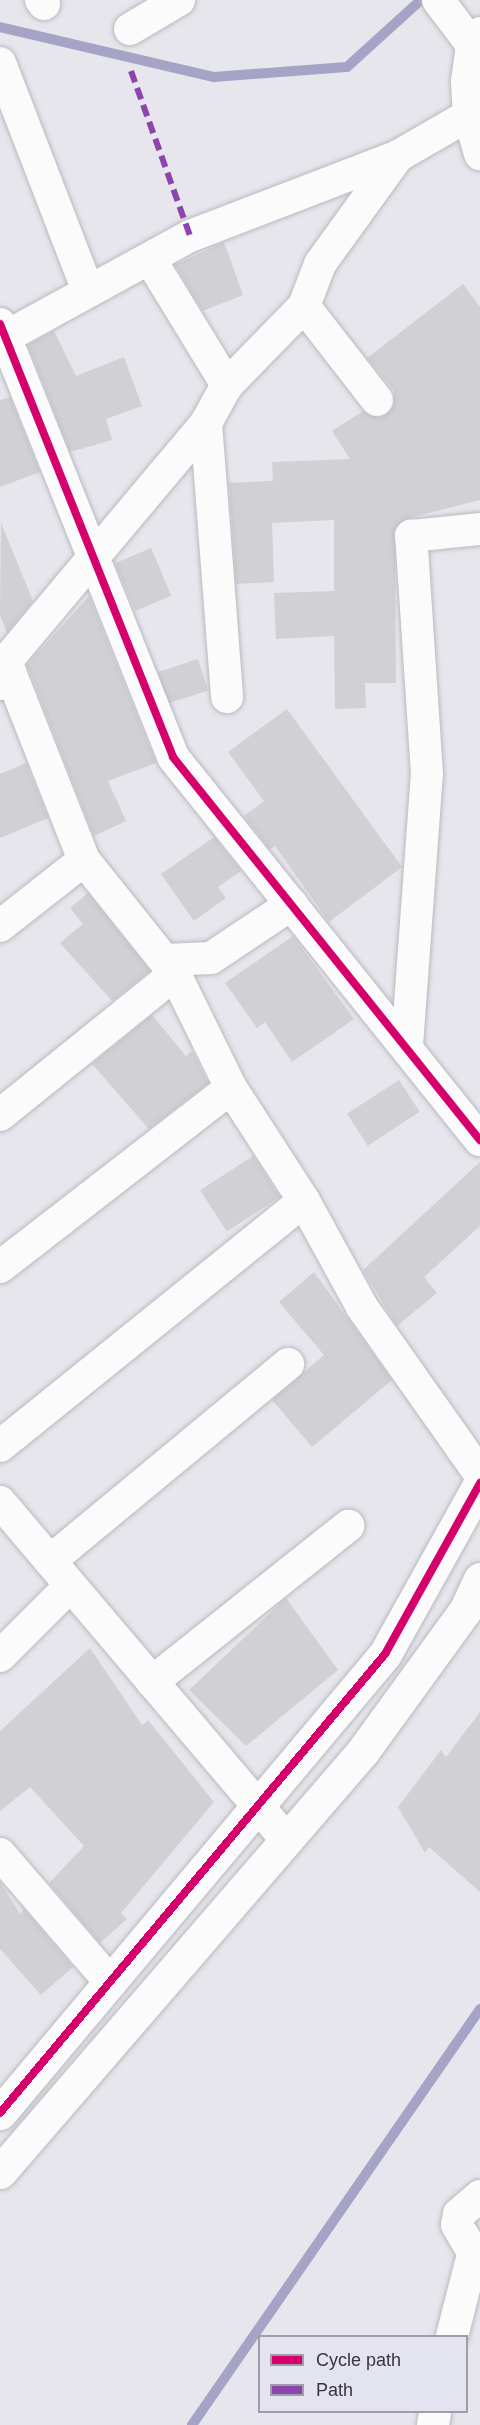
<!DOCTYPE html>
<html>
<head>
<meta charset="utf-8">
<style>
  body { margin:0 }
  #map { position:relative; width:480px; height:2425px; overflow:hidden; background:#e7e6ed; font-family:Arial,sans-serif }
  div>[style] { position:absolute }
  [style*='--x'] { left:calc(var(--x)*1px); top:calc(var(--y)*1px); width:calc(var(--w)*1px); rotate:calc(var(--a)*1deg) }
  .stream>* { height:10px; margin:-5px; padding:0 5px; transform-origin:5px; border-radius:5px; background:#a5a3c6 }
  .building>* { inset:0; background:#d0d0d5; transform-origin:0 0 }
  .roads { filter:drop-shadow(0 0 2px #bab9bf) drop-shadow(0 0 2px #bab9bf) }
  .minor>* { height:32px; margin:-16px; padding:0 16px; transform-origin:16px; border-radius:16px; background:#fbfbfc }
  .tertiary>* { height:33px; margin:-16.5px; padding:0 16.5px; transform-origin:16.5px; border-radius:16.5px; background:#fbfbfc }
  .quiet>* { height:6px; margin-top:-3px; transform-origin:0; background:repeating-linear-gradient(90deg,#8e44ad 0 12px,transparent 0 18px) }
  .cycleway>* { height:8px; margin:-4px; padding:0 4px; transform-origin:4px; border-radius:4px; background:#d6006c }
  span { translate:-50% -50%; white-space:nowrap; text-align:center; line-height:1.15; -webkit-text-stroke:5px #e4e3f0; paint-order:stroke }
  .legend { position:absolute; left:258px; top:2335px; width:210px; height:78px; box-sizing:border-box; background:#e4e3f0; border:2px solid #9f9ea8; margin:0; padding:8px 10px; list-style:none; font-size:18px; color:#37373b }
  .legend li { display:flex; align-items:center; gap:12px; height:30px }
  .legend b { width:30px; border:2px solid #9f9ea8 }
</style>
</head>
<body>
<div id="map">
  <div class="stream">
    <i style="--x:0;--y:27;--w:220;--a:13.2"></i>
    <i style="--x:214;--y:77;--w:133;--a:-4.3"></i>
    <i style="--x:347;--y:67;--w:100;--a:-42.2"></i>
    <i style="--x:192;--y:2425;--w:506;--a:-55.3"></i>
  </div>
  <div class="building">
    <i style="clip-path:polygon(224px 242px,243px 295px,203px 311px,175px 265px)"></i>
    <i style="clip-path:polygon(463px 284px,480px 307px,480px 500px,409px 518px,395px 528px,396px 683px,365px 683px,366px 708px,335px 709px,334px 636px,276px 639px,274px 593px,334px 591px,334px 520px,272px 523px,274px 582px,236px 584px,229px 483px,273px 481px,272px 462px,350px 459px,332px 431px,363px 411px,380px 418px,394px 406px,394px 390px,367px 358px)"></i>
    <i style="clip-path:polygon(54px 331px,76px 376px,124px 357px,142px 406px,106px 419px,112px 440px,70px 452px,28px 345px)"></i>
    <i style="clip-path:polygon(10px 397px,40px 472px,0 487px,0 400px)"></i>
    <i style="clip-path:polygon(1px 523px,33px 601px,7px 633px,0 615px)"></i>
    <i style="left:151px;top:548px;width:52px;height:39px;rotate:67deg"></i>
    <i style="clip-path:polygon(89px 596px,156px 763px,108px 781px,126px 821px,94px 836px,27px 665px)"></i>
    <i style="left:198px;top:659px;width:33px;height:42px;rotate:72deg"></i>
    <i style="clip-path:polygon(287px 709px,402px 867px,329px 922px,275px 846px,270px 850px,244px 816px,264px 801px,228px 752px)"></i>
    <i style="clip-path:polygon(26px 763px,48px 818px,0 838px,0 774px)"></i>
    <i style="clip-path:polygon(214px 837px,241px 871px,218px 887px,226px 898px,194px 921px,161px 874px)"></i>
    <i style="clip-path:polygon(88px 893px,150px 971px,112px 1001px,60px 943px,83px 924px,70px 908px)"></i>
    <i style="clip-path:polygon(293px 936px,354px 1019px,292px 1062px,265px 1022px,257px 1028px,225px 983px)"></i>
    <i style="clip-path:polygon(152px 1015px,186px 1056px,192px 1051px,208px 1083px,149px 1129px,92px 1064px)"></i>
    <i style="left:399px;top:1080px;width:38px;height:62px;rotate:57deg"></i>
    <i style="left:253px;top:1156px;width:49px;height:63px;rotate:57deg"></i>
    <i style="clip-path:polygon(480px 1162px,480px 1226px,424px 1277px,437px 1293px,397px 1326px,363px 1270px)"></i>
    <i style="clip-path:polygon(314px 1272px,392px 1380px,312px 1447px,272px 1400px,324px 1355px,279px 1302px)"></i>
    <i style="clip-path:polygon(286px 1598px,338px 1670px,246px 1746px,189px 1690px)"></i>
    <i style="clip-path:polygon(90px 1648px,142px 1725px,148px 1720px,214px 1802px,121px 1913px,127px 1919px,100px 1943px,49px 1883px,84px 1846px,30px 1787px,0 1811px,0 1731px)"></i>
    <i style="clip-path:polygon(480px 1712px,480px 1892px,429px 1847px,425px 1853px,398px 1807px,441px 1750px,446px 1757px)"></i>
    <i style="clip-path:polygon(0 1882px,20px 1914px,24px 1909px,73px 1967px,41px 1995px,0 1949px)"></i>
  </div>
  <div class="roads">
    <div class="minor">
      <i style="--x:41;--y:0;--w:5;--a:53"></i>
      <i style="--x:438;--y:0;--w:56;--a:52.9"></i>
      <i style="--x:130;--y:29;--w:57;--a:-30.6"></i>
      <i style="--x:0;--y:63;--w:244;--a:68.9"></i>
      <i style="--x:150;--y:259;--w:148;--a:58.6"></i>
      <i style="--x:304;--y:306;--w:119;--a:52.2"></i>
      <i style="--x:0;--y:324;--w:466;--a:68.2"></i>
      <i style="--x:173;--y:757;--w:491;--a:51.3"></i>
      <i style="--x:0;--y:340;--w:217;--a:-28.7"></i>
      <i style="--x:190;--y:236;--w:223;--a:-21"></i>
      <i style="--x:206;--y:423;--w:275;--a:85.6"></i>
      <i style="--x:0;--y:684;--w:16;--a:-50"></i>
      <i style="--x:10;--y:672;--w:10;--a:-135"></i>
      <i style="--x:3;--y:665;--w:316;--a:-50"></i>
      <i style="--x:206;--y:423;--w:43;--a:-61.1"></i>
      <i style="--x:227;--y:385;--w:110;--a:-45.7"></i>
      <i style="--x:304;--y:306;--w:45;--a:-69.1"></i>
      <i style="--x:320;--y:264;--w:133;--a:-54.2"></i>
      <i style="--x:398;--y:156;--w:82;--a:-30"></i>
      <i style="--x:84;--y:860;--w:146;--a:51.4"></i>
      <i style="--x:175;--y:974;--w:127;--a:63.8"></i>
      <i style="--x:0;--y:926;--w:107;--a:-38.2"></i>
      <i style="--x:84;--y:860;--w:202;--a:-111.5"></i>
      <i style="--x:407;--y:1045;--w:272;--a:-85.8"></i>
      <i style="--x:427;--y:774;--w:239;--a:-93.8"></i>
      <i style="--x:411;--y:536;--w:69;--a:-5.8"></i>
      <i style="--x:0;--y:1115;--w:225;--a:-38.9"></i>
      <i style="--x:175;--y:974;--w:17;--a:-123"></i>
      <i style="--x:166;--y:960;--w:45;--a:-2.5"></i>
      <i style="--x:211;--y:958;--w:97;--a:-33.7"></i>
      <i style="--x:0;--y:1267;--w:292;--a:-37.8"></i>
      <i style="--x:231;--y:1088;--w:135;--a:57.1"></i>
      <i style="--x:304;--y:1201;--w:121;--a:61.3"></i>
      <i style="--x:362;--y:1307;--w:204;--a:54.8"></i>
      <i style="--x:0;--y:1446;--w:390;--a:-38.9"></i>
      <i style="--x:0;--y:1502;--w:444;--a:49.7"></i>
      <i style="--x:50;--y:1561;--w:309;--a:-39.6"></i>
      <i style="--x:0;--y:1656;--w:99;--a:-45"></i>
      <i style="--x:152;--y:1682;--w:251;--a:-38.5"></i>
      <i style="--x:0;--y:1854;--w:170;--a:49.3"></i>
      <i style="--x:480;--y:2196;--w:28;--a:139"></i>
      <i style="--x:459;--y:2214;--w:11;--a:100"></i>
      <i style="--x:457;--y:2225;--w:45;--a:59.5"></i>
      <i style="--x:452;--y:2336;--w:85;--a:-75.6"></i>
      <i style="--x:433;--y:2425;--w:13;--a:-81"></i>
    </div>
    <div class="tertiary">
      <i style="--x:480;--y:33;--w:14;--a:124"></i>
      <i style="--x:472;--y:45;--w:36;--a:98"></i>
      <i style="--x:467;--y:81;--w:34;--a:87"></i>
      <i style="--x:469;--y:115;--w:40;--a:74"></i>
      <i style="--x:0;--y:2113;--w:599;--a:-50.01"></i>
      <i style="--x:385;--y:1654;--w:196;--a:-60.9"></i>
      <i style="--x:0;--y:2172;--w:556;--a:-49.23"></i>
      <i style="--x:363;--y:1751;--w:175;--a:-54"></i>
      <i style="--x:466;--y:1609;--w:33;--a:-65"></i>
    </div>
  </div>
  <div class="quiet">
    <i style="--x:131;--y:71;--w:175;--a:70.3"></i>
  </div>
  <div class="cycleway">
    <i style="--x:0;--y:324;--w:466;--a:68.2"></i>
    <i style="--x:173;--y:757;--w:491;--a:51.3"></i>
    <i style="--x:0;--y:2113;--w:599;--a:-50.01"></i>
    <i style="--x:385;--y:1654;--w:196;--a:-60.9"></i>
  </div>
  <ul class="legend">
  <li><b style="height:8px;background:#d6006c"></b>Cycle path</li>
  <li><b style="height:8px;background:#8e44ad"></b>Path</li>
  </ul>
</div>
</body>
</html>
